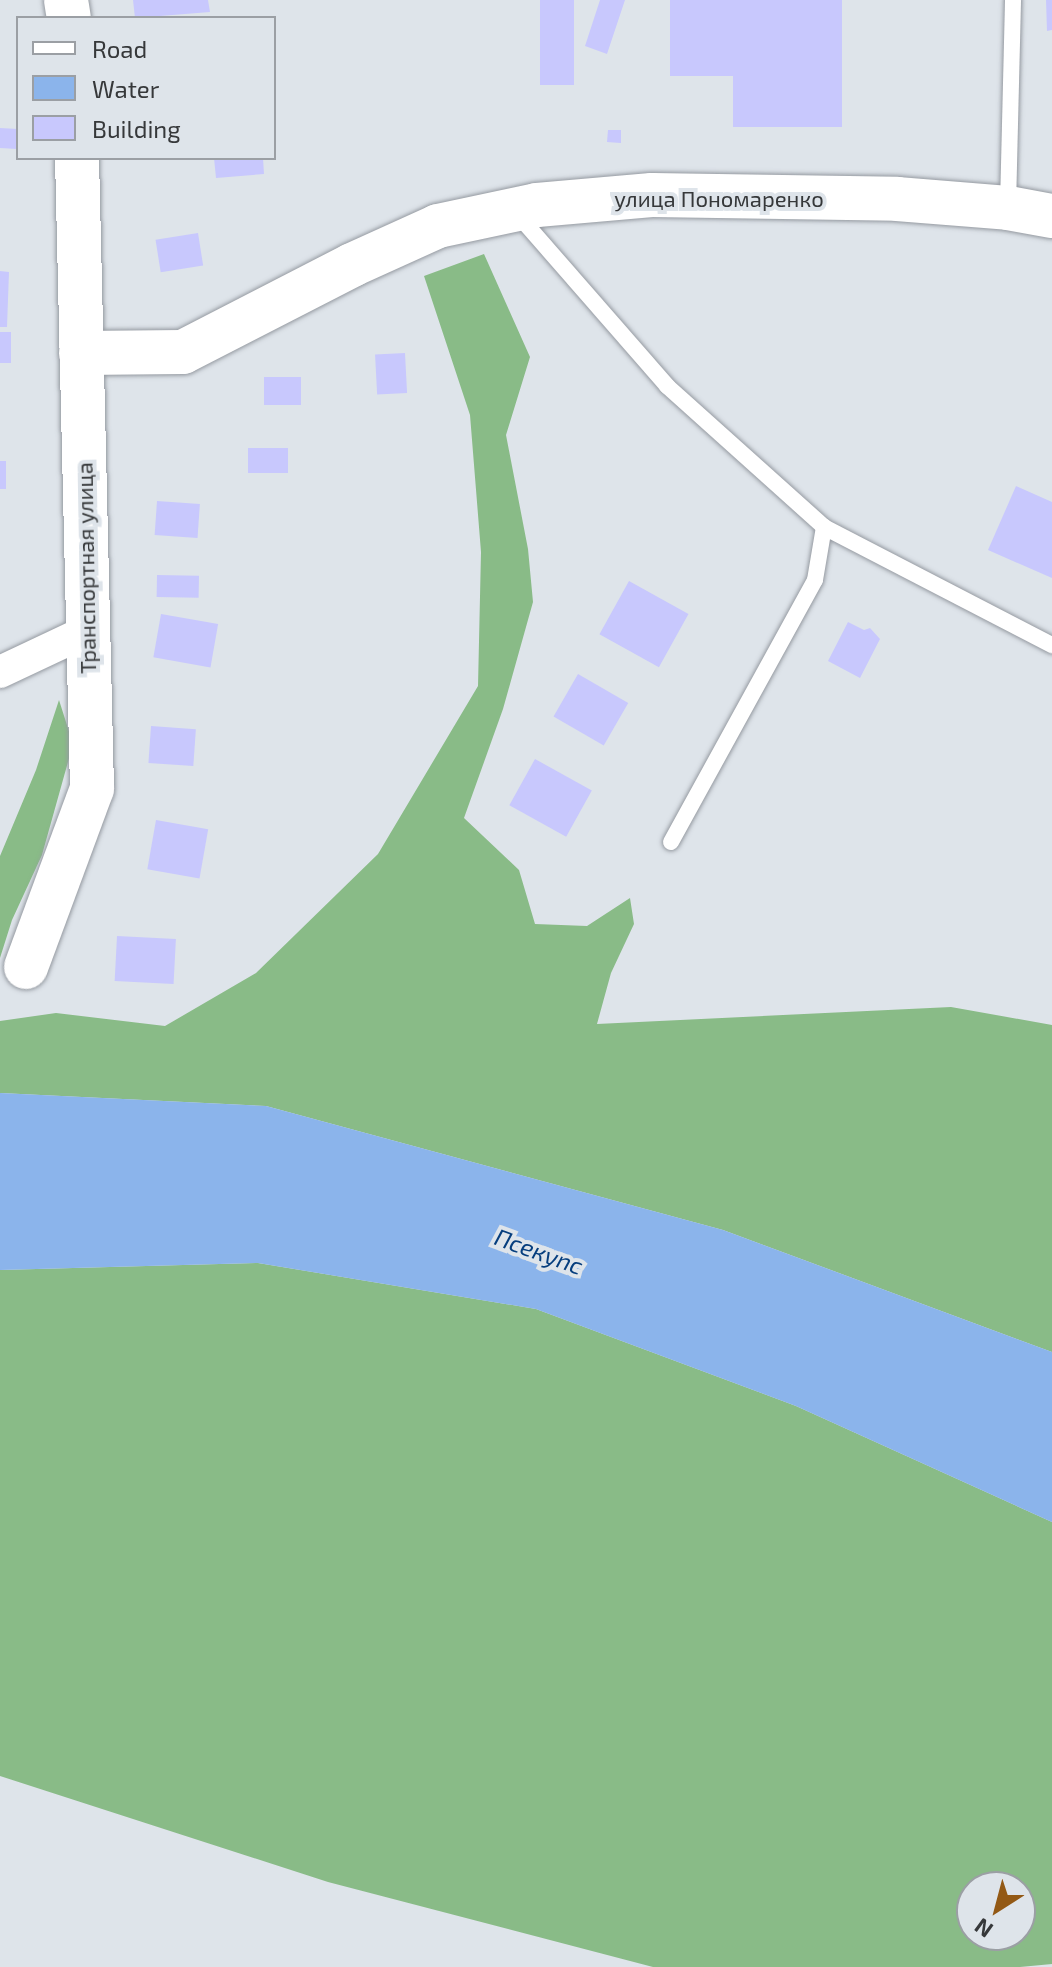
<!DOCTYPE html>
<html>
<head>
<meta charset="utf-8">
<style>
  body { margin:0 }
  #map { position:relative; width:1052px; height:1967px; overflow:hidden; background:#dee4ea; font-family:"Exo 2",sans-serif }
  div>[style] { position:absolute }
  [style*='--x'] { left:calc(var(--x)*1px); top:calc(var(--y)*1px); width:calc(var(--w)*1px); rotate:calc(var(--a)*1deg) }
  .forest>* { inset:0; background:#89bb87 }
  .water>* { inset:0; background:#8bb4eb }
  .building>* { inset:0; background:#c8c8fd; transform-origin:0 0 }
  .roads { filter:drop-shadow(0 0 2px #959aa1) drop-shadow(0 0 2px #959aa1) }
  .lane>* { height:16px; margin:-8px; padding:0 8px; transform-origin:8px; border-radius:8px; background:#fff }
  .street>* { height:32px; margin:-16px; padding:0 16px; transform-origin:16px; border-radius:16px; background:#fff }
  .secondary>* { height:44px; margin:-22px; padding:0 22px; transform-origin:22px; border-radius:22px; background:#fff }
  span { translate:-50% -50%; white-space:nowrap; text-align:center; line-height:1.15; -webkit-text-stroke:8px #dee4ea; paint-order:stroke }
  .street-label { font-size:22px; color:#36383a }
  .water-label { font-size:24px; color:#063e7e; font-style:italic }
  .legend { position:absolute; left:16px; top:16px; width:260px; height:144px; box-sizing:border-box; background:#dee4ea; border:2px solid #9b9fa4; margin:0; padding:10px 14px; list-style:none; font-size:24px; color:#36383a }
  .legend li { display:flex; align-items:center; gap:16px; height:40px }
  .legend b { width:40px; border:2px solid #9b9fa4 }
  .north { position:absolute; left:956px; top:1871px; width:80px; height:80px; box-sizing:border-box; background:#dee4ea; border:2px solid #9b9fa4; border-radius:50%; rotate:216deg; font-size:22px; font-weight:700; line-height:32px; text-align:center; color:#36383a }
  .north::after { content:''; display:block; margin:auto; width:28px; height:36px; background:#935915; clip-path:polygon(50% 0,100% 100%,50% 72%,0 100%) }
</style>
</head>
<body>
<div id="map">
  <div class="forest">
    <i style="clip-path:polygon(484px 254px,530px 357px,506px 435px,528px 549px,533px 602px,503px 709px,464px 818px,519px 870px,535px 924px,587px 926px,630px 898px,634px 924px,611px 973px,597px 1024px,951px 1007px,1052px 1025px,1052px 1352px,723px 1230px,266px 1106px,0 1093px,0 1021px,56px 1013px,165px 1026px,256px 973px,378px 854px,478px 686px,481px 552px,470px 415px,424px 276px)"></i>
    <i style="clip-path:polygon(59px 700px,73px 744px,42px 855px,12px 920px,0 958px,0 856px,36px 770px)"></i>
    <i style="clip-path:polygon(evenodd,258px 1263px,536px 1309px,796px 1406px,1052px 1522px,1052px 1964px,1020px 1967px,653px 1967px,328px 1882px,0 1776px,0 1270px,258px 1263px,972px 1887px,1020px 1887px,1020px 1935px,972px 1935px,972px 1887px)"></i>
  </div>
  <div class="water">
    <i style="clip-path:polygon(0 1093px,266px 1106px,723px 1230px,1052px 1352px,1052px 1522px,796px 1406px,536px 1309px,258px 1263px,0 1270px)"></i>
  </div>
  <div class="building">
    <i style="clip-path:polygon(133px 0,208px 0,210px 12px,135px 18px)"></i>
    <i style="left:540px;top:0;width:34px;height:85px"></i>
    <i style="clip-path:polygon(600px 0,625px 0,607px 54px,585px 46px)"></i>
    <i style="clip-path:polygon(670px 0,842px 0,842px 127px,733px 127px,733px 76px,670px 76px)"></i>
    <i style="clip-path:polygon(1046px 0,1052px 0,1052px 30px,1047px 31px)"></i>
    <i style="left:0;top:128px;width:18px;height:20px;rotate:3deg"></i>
    <i style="clip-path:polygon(608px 130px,621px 130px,621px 143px,607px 142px)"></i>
    <i style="clip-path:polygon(214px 158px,263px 158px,264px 174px,216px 178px)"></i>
    <i style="left:198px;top:233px;width:33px;height:43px;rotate:81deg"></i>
    <i style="clip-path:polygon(0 271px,9px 272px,7px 327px,0 327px)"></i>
    <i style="left:0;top:332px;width:11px;height:31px"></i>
    <i style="left:405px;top:353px;width:40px;height:30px;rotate:87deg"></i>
    <i style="left:264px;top:377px;width:37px;height:28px"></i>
    <i style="left:248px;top:448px;width:40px;height:25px"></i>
    <i style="left:0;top:461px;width:6px;height:28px"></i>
    <i style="clip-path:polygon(1016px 486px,1052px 502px,1052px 578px,988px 550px)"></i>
    <i style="left:157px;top:501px;width:43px;height:34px;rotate:4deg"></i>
    <i style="left:157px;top:575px;width:42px;height:22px;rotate:1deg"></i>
    <i style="left:629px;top:581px;width:68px;height:61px;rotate:29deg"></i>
    <i style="left:161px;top:614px;width:58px;height:44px;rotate:10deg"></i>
    <i style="clip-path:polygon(848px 622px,864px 630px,870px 628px,880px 639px,860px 678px,828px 661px)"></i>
    <i style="left:578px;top:674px;width:58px;height:49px;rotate:30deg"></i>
    <i style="left:151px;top:726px;width:45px;height:37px;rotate:4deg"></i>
    <i style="left:535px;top:759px;width:65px;height:53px;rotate:29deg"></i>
    <i style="left:156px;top:820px;width:53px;height:50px;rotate:10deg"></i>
    <i style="left:117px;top:936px;width:59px;height:45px;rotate:3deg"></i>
  </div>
  <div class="roads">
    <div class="lane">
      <i style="--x:1008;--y:206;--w:206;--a:-88.6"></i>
      <i style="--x:518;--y:215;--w:227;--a:48.9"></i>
      <i style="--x:667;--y:386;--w:211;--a:41.9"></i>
      <i style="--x:824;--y:527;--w:257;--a:27.4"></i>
      <i style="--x:671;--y:842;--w:299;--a:-61.2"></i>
      <i style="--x:815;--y:580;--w:54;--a:-80.4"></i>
    </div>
    <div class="street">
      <i style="--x:0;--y:672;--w:96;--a:-25.2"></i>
    </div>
    <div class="secondary">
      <i style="--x:66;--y:0;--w:18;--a:81"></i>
      <i style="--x:81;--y:353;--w:102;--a:-0.6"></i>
      <i style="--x:183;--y:352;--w:190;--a:-27.2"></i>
      <i style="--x:352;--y:265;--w:94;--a:-24.4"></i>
      <i style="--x:438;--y:226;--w:101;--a:-12"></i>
      <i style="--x:537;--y:205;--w:115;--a:-5"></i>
      <i style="--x:652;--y:195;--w:245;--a:0.9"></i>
      <i style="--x:897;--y:199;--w:111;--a:4.6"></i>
      <i style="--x:1008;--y:208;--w:45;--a:10.3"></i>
      <i style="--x:26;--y:967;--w:190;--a:-69.7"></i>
      <i style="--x:92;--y:789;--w:631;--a:-91.36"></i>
    </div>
  </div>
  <div class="street-label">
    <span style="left:719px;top:199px">улица Пономаренко</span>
    <span style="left:86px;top:568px;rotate:-91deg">Транспортная улица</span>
  </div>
  <div class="water-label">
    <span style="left:539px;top:1251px;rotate:20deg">Псекупс</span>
  </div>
  <ul class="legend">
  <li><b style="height:10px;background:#fff"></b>Road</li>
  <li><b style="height:22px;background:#8bb4eb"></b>Water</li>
  <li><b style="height:22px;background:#c8c8fd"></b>Building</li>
  </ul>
  <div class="north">N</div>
</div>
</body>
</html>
